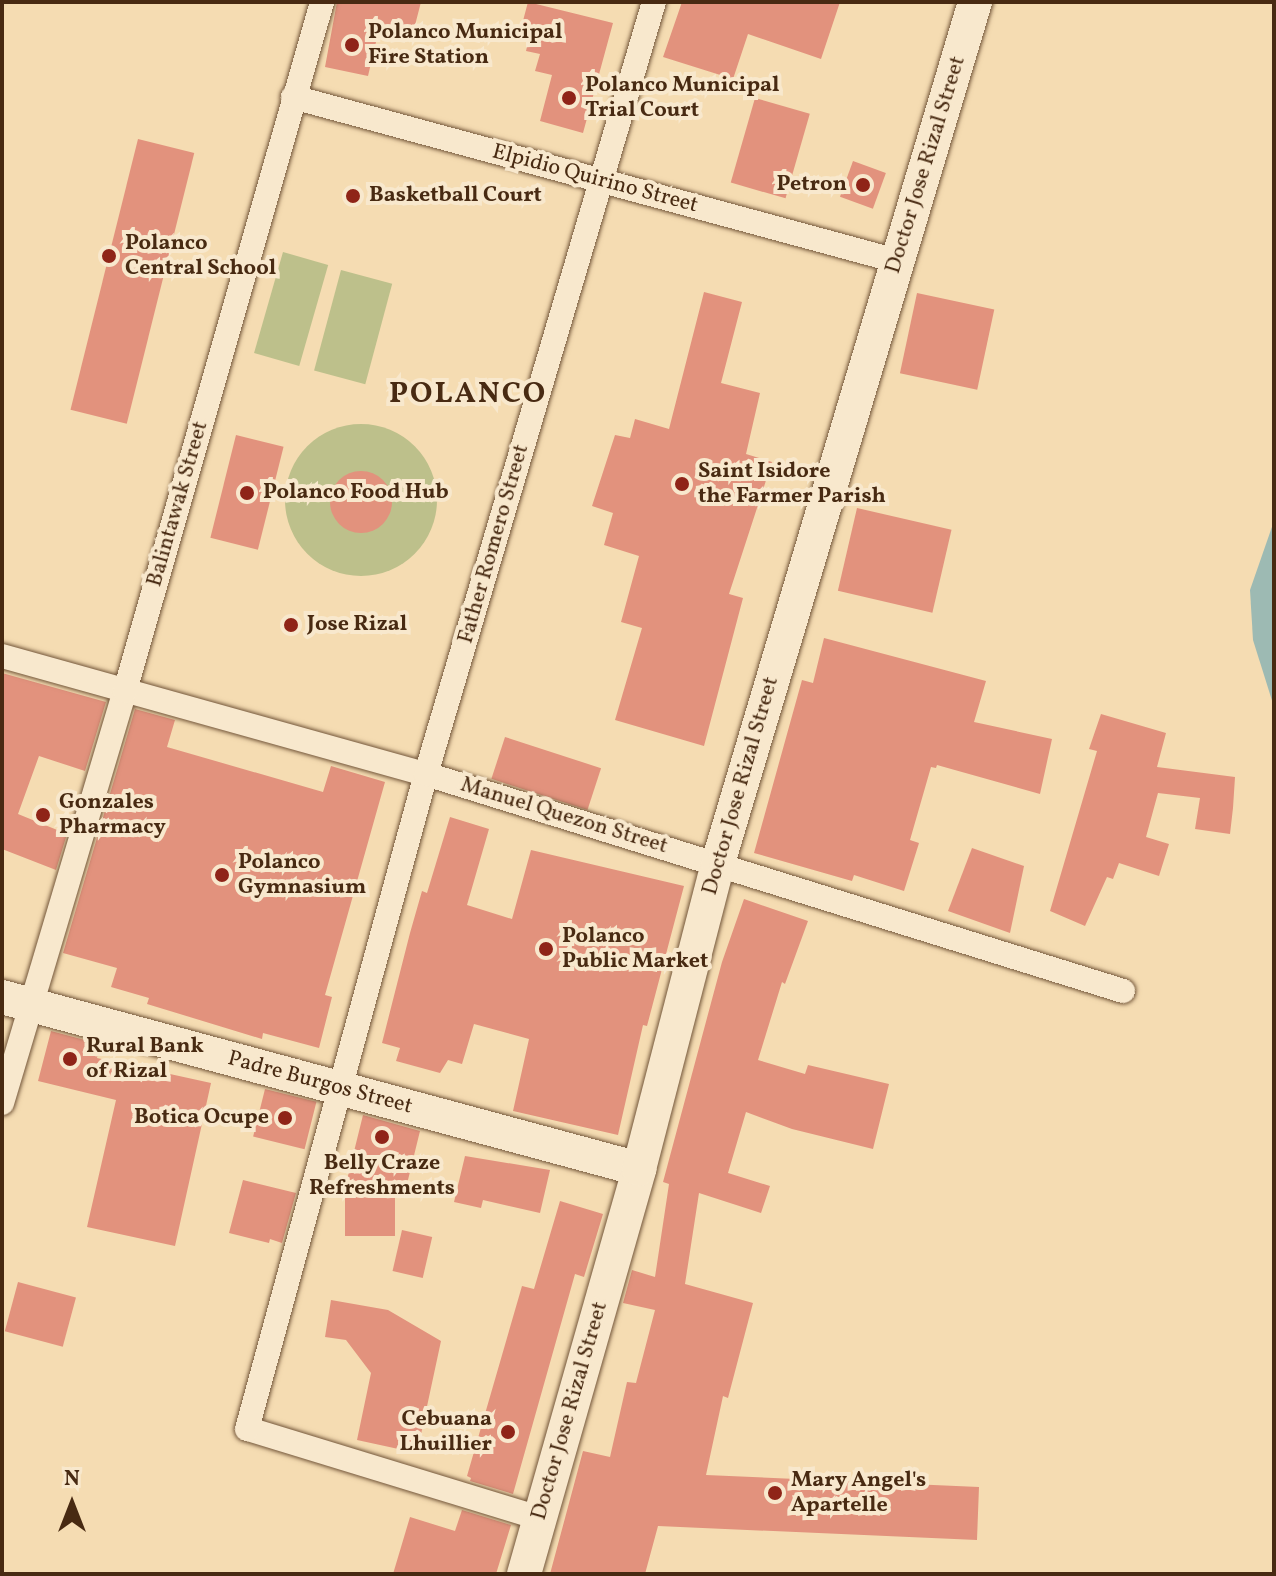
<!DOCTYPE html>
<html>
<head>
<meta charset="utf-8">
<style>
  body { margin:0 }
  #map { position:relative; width:1276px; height:1576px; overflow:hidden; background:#f5dcb2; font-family:Vollkorn,serif }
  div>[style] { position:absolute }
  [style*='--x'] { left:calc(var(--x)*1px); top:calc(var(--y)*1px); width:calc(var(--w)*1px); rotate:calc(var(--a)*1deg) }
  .green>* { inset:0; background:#bdc08b; transform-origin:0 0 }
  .round { border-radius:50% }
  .water>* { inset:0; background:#9dbab3 }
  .building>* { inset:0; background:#e2927d; transform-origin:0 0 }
  .roads { filter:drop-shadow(0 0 2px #73563a) drop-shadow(0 0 2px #73563a) }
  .street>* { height:24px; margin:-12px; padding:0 12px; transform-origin:12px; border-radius:12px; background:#f8e8cd }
  .secondary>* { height:34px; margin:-17px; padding:0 17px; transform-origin:17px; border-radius:17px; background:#f8e8cd }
  .dots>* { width:22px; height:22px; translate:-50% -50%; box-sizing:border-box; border:4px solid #f8e8cd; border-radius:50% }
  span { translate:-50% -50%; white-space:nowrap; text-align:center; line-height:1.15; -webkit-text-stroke:8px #f8e8cd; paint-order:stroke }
  .poi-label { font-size:22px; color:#482a12; font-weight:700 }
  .left { translate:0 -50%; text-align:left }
  .right { translate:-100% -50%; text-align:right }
  .street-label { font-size:22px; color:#482a12 }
  .district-label { font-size:30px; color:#482a12; font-weight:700; letter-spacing:2px }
  .frame { position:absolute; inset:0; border:4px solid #482a12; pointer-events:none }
  .north { position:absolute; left:32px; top:1464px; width:80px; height:80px; -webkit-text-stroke:6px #f8e8cd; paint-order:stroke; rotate:0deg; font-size:22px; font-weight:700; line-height:32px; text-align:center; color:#482a12 }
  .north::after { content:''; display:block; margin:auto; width:28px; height:36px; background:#482a12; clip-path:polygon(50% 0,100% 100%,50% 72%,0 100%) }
</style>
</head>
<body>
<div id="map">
  <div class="green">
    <i style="left:283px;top:252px;width:47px;height:105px;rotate:16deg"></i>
    <i style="left:341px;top:270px;width:53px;height:104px;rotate:15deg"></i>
    <i class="round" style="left:285px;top:424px;width:152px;height:152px"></i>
  </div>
  <div class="water">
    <i style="clip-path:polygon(1274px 521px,1274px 707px,1253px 640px,1250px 590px)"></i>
  </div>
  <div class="building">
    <i style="clip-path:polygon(337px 2px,421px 2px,413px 33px,380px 25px,368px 76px,325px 67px)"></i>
    <i style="clip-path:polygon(528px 2px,613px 23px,583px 133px,540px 121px,552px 75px,535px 71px,540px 54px,526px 51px,530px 34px,520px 32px)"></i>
    <i style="clip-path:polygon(682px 2px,840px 2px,821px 59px,748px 34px,733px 79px,663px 57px)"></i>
    <i style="left:755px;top:98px;width:57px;height:88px;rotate:16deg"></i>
    <i style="left:138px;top:139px;width:58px;height:279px;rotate:14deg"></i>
    <i style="left:853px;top:161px;width:35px;height:38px;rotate:20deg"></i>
    <i style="clip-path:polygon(704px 292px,742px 302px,721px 383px,760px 393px,746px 454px,772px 462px,729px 594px,743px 598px,704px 746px,615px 720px,642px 628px,621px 622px,639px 556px,604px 545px,613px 513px,592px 506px,615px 435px,630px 438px,635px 419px,669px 429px)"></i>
    <i style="left:917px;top:293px;width:79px;height:82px;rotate:12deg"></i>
    <i style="left:236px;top:435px;width:49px;height:106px;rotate:14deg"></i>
    <i class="round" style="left:330px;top:471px;width:62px;height:62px"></i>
    <i style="left:857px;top:508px;width:97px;height:85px;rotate:13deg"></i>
    <i style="clip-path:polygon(824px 638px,986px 681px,974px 722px,1052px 739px,1040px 794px,937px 765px,936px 768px,931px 767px,910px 840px,919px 843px,904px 891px,854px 875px,852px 881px,754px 853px,802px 680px,813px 683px)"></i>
    <i style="clip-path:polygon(2px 673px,106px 702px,85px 771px,39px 756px,18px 814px,67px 834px,56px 870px,2px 849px)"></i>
    <i style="clip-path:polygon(135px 709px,175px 720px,167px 747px,323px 792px,331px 766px,385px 782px,325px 995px,332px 997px,319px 1048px,263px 1033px,262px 1039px,147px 1004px,149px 998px,111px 987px,117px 968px,63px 953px)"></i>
    <i style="clip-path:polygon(1101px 714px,1166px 733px,1157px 767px,1235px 777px,1233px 808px,1230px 834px,1195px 829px,1200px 798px,1158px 793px,1146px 837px,1169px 844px,1159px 876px,1119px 863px,1113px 879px,1107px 877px,1085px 926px,1050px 911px,1097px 751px,1089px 749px)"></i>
    <i style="left:505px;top:737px;width:101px;height:44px;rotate:18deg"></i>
    <i style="clip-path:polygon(450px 817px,489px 829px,467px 905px,512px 919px,531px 850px,684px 886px,647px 1026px,643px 1025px,618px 1135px,513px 1111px,529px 1039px,474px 1024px,462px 1064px,448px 1060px,440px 1073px,396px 1061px,400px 1048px,382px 1043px,410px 933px,422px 891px,427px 893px)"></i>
    <i style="clip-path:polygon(972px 848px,1024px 866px,1010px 933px,948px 911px)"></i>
    <i style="clip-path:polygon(744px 899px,808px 921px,785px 984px,782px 982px,758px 1060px,805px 1074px,808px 1065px,889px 1084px,873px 1149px,792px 1129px,746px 1112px,728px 1173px,770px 1186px,761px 1213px,699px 1193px,685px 1284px,753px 1303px,728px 1398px,723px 1396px,706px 1475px,979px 1487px,977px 1540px,658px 1526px,645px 1574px,550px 1574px,583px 1451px,610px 1457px,627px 1382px,636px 1383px,655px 1310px,623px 1303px,632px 1270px,655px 1277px,669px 1184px,663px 1182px,722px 962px)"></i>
    <i style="clip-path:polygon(51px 1031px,100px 1044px,97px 1058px,211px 1083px,175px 1246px,87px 1227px,116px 1100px,38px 1081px)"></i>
    <i style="left:265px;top:1089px;width:53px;height:49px;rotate:14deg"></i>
    <i style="clip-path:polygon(363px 1115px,420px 1131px,407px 1184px,395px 1181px,395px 1236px,345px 1236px,345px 1188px)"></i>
    <i style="clip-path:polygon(465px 1156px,550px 1170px,540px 1213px,483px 1200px,481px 1208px,454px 1202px)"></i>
    <i style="clip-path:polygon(243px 1180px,296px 1193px,282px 1243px,270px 1239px,269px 1243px,229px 1233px)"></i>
    <i style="clip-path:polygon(560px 1201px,603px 1214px,584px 1277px,575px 1274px,513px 1494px,470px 1481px,471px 1478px,467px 1476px,522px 1286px,534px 1289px)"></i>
    <i style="left:402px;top:1230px;width:31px;height:42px;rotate:13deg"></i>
    <i style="left:18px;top:1282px;width:60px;height:51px;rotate:15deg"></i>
    <i style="clip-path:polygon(331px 1300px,388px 1310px,441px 1341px,417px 1453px,357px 1440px,371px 1373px,346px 1340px,325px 1337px)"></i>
    <i style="clip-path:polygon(462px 1510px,511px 1525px,496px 1574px,393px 1574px,410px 1517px,455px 1531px)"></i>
  </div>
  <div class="roads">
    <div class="street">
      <i style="--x:293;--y:97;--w:626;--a:15.19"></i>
      <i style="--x:2;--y:656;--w:440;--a:15.6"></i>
      <i style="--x:426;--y:774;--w:730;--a:17.29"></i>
      <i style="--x:2;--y:1103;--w:430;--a:-73.4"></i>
      <i style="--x:125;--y:691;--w:717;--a:-74.04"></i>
      <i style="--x:539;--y:1518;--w:305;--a:-163"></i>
      <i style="--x:247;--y:1429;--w:679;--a:-74.72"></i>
      <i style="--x:426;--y:774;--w:805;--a:-73.55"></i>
    </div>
    <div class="secondary">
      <i style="--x:2;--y:997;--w:660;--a:15.11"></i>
      <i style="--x:524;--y:1574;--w:421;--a:-74.1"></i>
      <i style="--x:639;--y:1169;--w:316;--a:-75.5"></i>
      <i style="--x:718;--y:863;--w:899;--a:-73.38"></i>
    </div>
  </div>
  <div class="dots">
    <i style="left:352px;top:45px;background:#8f2418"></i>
    <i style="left:569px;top:98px;background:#8f2418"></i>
    <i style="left:863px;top:185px;background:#8f2418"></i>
    <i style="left:353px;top:196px;background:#8f2418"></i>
    <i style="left:109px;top:256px;background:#8f2418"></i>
    <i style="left:682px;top:484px;background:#8f2418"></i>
    <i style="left:247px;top:493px;background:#8f2418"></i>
    <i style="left:291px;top:625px;background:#8f2418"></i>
    <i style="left:43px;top:815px;background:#8f2418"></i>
    <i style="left:222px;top:875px;background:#8f2418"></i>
    <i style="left:546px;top:949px;background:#8f2418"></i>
    <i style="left:70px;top:1059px;background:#8f2418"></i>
    <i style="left:285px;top:1118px;background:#8f2418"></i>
    <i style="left:382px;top:1137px;background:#8f2418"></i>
    <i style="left:508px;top:1432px;background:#8f2418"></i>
    <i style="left:775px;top:1493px;background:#8f2418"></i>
  </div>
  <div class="poi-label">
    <span class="left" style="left:368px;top:45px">Polanco Municipal<br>Fire Station</span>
    <span class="left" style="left:585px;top:98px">Polanco Municipal<br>Trial Court</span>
    <span class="right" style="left:847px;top:185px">Petron</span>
    <span class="left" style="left:369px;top:196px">Basketball Court</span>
    <span class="left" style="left:125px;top:256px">Polanco<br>Central School</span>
    <span class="left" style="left:698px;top:484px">Saint Isidore<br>the Farmer Parish</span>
    <span class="left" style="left:263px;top:493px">Polanco Food Hub</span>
    <span class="left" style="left:307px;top:625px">Jose Rizal</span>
    <span class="left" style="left:59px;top:815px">Gonzales<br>Pharmacy</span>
    <span class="left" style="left:238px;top:875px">Polanco<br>Gymnasium</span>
    <span class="left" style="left:562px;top:949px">Polanco<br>Public Market</span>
    <span class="left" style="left:86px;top:1059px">Rural Bank<br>of Rizal</span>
    <span class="right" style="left:269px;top:1118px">Botica Ocupe</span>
    <span style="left:382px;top:1176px">Belly Craze<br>Refreshments</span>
    <span class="right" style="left:492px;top:1432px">Cebuana<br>Lhuillier</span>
    <span class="left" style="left:791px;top:1493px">Mary Angel's<br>Apartelle</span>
  </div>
  <div class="street-label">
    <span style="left:926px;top:165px;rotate:-73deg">Doctor Jose Rizal Street</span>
    <span style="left:595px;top:179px;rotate:15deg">Elpidio Quirino Street</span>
    <span style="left:178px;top:504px;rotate:-74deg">Balintawak Street</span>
    <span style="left:494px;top:544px;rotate:-74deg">Father Romero Street</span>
    <span style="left:741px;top:786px;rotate:-74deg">Doctor Jose Rizal Street</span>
    <span style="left:564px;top:816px;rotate:17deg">Manuel Quezon Street</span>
    <span style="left:320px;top:1083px;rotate:15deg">Padre Burgos Street</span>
    <span style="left:570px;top:1411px;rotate:-74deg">Doctor Jose Rizal Street</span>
  </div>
  <div class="district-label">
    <span style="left:468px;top:394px">POLANCO</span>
  </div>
  <div class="frame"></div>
  <div class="north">N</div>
</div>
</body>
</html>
